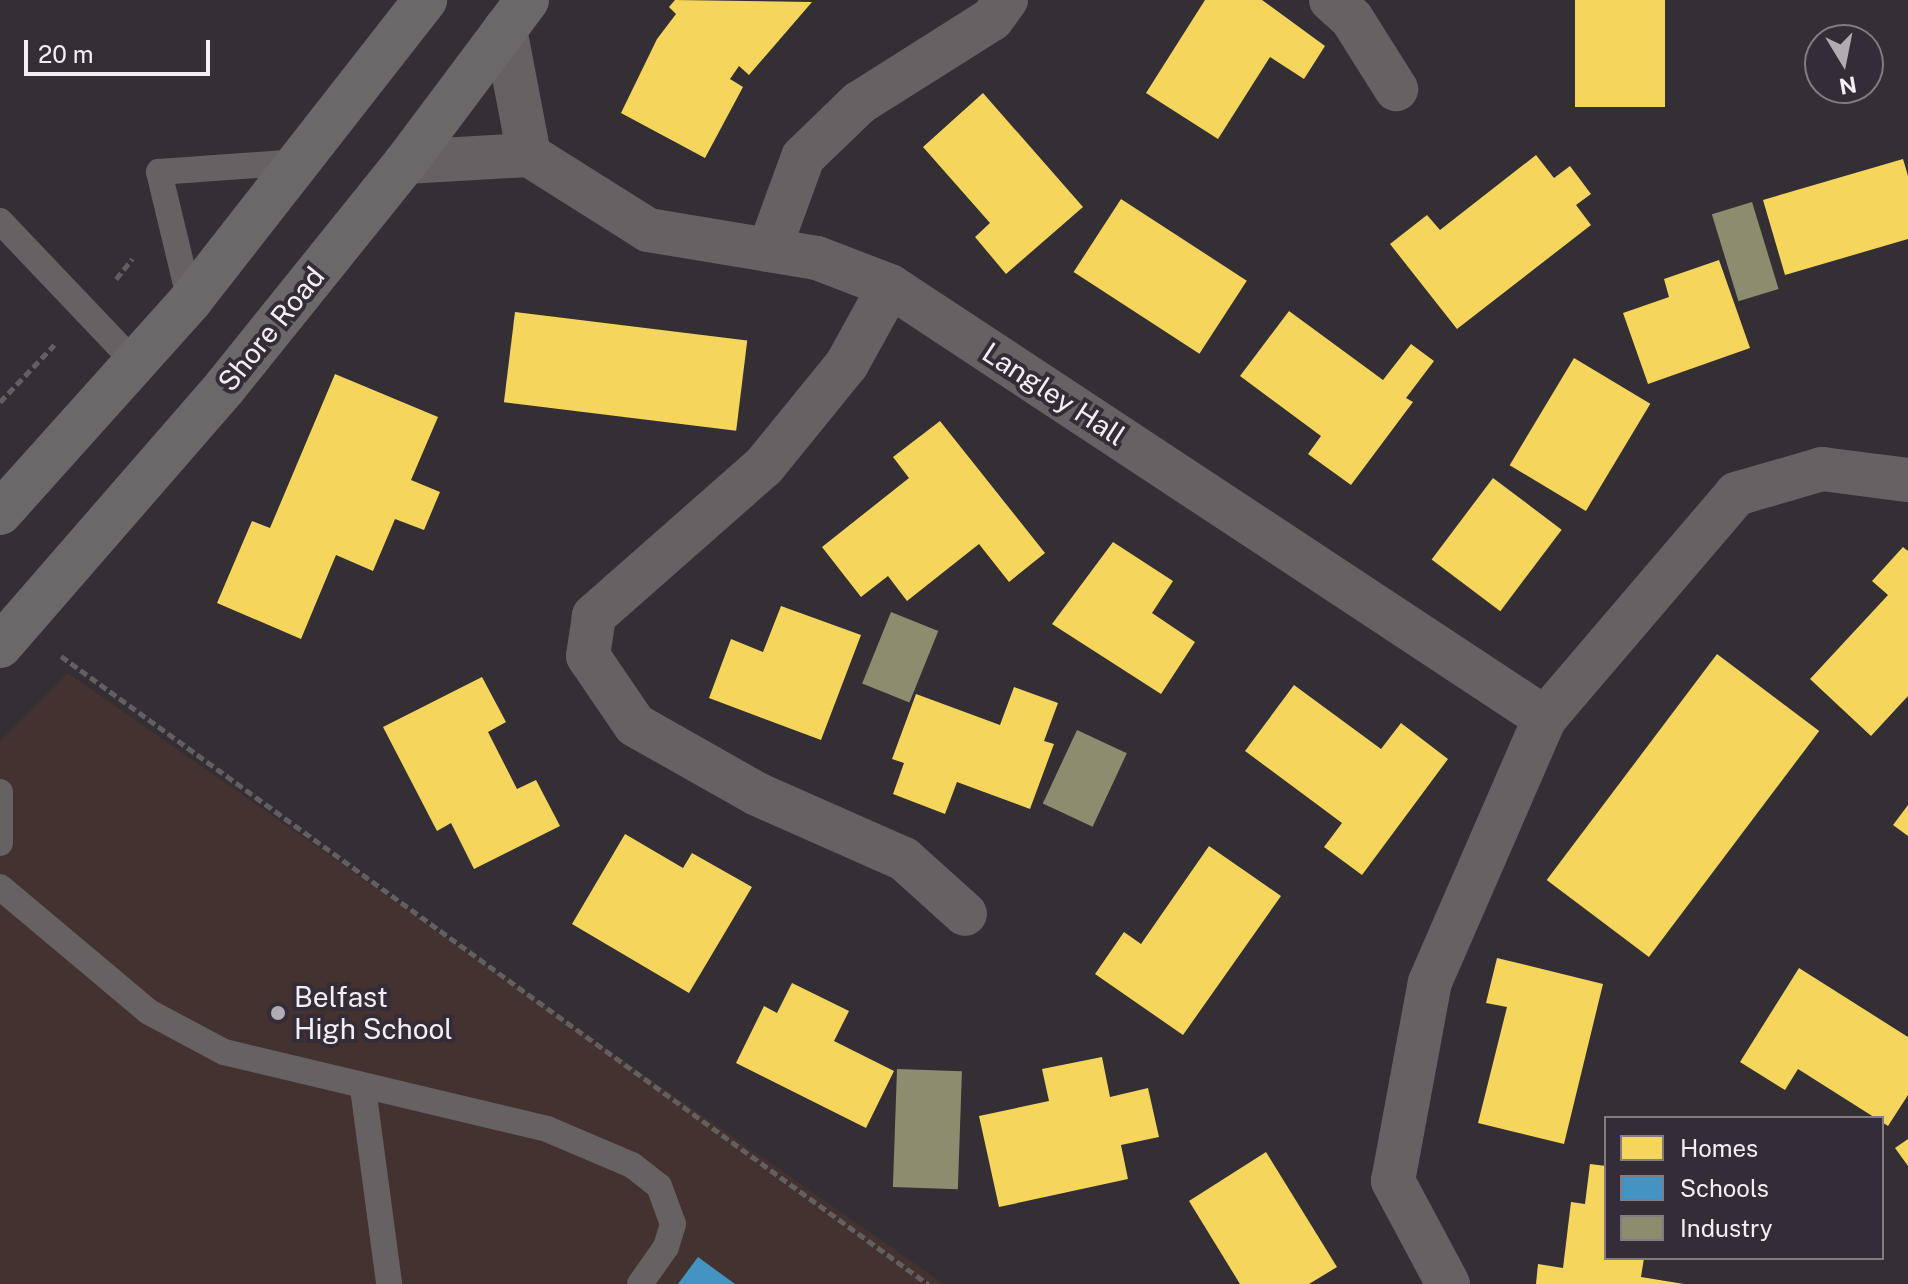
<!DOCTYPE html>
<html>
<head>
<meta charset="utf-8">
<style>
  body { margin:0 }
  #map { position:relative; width:1908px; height:1284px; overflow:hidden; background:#332f35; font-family:"Public Sans",sans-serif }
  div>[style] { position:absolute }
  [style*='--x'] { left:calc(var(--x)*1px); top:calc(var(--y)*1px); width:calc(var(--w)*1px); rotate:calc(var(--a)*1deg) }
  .education>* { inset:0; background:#433230 }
  .homes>* { inset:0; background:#f6d55c; transform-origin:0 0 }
  .schools>* { inset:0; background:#4393c3 }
  .industry>* { inset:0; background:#8c8c6e; transform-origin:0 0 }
  .path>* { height:5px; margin-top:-2.5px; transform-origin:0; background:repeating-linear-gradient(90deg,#625f61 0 8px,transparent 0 12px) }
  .lane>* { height:26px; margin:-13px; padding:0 13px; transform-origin:13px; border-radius:13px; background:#666163 }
  .street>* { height:44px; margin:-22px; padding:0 22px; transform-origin:22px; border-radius:22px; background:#666163 }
  .highway>* { height:44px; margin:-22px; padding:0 22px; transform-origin:22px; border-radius:22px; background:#6b686a }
  .dots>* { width:22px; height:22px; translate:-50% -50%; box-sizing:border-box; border:4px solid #342d37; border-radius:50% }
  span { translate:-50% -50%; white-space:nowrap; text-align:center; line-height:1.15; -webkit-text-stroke:8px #342d37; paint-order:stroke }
  .street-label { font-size:28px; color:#f4eff6 }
  .poi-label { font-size:28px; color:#f4eff6 }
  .left { translate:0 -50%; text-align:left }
  .legend { position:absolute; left:1604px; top:1116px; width:280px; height:144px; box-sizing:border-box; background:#342d37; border:2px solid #817b83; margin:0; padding:10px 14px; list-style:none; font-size:24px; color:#f4eff6 }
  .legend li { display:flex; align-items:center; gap:16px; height:40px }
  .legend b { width:40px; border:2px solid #817b83 }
  .north { position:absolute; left:1804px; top:24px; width:80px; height:80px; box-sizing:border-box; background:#342d37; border:2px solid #817b83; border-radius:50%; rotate:170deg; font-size:22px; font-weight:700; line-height:32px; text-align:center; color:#f4eff6 }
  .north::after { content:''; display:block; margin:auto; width:28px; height:36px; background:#b0acb2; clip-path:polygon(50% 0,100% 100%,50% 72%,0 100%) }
  .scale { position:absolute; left:24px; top:40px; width:186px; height:36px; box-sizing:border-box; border:4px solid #f4eff6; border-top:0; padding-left:10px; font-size:24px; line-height:28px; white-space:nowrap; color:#f4eff6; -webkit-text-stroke:6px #342d37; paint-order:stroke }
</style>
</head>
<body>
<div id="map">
  <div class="education">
    <i style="clip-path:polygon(68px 673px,944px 1284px,0 1284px,0 741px)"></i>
  </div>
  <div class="homes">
    <i style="clip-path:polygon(675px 0,812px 2px,749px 75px,739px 66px,730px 79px,743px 87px,705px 158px,621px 113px,657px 39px,676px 14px,669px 7px)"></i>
    <i style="clip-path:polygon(1205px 0,1262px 0,1325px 46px,1304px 79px,1270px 57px,1218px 139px,1146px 93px)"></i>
    <i style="left:1575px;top:0;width:90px;height:107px"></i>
    <i style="clip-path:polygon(983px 93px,1083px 207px,1006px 274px,975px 237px,990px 223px,923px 147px)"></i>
    <i style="clip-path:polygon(1536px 155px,1554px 178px,1570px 166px,1591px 194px,1576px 205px,1591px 225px,1457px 329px,1390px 244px,1427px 215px,1440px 230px)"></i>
    <i style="clip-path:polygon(1903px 159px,1908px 176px,1908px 239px,1785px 275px,1763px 200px)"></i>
    <i style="left:1121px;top:199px;width:150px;height:87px;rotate:33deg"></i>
    <i style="clip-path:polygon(1719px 260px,1750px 348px,1648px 384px,1623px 313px,1669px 297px,1664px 279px)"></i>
    <i style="clip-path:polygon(1289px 311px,1383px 380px,1411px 344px,1434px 361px,1406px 398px,1413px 402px,1351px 485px,1308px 454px,1321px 436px,1240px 376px)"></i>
    <i style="left:515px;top:312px;width:234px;height:91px;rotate:7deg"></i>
    <i style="left:1574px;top:358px;width:89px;height:125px;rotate:31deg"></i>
    <i style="clip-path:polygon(335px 374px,438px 417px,411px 480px,440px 492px,424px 530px,395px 519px,373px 571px,336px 555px,301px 639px,217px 603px,252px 521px,270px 528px)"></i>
    <i style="clip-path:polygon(940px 421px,1045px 553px,1009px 582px,979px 544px,907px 601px,888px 576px,861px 597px,822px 547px,909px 478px,893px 457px)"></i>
    <i style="left:1493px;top:478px;width:86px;height:102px;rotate:37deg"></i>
    <i style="clip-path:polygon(1113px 542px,1173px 581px,1152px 613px,1195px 642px,1161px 694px,1052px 624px)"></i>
    <i style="clip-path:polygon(1903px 547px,1908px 551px,1908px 696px,1871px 736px,1810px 679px,1888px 595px,1872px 581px)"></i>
    <i style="clip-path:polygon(781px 606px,861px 635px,821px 740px,709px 698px,731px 639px,763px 652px)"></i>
    <i style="left:1717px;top:654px;width:128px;height:283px;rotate:37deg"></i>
    <i style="clip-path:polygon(482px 677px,506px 722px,488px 732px,517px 789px,536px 780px,560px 826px,474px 869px,451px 823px,437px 831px,383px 727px)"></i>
    <i style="clip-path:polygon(1294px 685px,1381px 749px,1401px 723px,1448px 759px,1362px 875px,1324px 847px,1342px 823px,1245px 751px)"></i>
    <i style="clip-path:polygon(1014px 687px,1058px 703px,1044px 741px,1054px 744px,1030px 809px,957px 782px,945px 814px,893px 794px,904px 763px,892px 759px,916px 694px,1000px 725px)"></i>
    <i style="clip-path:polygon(1908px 805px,1908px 836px,1893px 825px)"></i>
    <i style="clip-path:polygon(625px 834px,683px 868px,692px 853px,752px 887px,689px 993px,572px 924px)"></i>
    <i style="clip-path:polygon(1209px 846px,1281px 896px,1183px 1035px,1095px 974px,1124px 932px,1141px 944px)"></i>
    <i style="clip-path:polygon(1497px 958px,1603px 984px,1564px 1144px,1478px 1123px,1507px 1007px,1486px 1003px)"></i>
    <i style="clip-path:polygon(1799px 968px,1908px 1037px,1908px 1095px,1888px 1126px,1798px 1069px,1785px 1090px,1740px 1062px)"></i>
    <i style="clip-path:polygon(792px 983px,849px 1011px,834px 1041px,894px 1071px,866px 1128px,736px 1063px,764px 1006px,777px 1013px)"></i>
    <i style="clip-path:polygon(1102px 1057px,1110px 1097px,1148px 1088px,1159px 1137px,1121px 1145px,1128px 1179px,999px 1207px,979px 1116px,1049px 1101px,1042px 1069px)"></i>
    <i style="clip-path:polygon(1908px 1139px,1908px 1166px,1895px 1148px)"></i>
    <i style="clip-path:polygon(1266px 1152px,1337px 1267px,1309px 1284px,1240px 1284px,1189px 1201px)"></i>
    <i style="clip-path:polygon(1590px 1164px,1606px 1166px,1606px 1258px,1644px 1258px,1641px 1277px,1684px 1284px,1536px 1284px,1538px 1264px,1563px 1268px,1571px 1202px,1585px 1204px)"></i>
  </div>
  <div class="schools">
    <i style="clip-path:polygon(698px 1257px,735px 1284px,678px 1284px)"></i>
  </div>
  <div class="industry">
    <i style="left:1752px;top:202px;width:91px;height:42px;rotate:73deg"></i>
    <i style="left:891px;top:612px;width:51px;height:77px;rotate:22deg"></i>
    <i style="left:1077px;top:730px;width:55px;height:81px;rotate:25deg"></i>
    <i style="left:897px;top:1069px;width:65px;height:118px;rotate:2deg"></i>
  </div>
  <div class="path">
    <i style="--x:116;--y:279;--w:26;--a:-51"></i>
    <i style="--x:0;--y:402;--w:79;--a:-46.5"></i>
    <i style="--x:61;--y:656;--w:1071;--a:35.92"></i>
  </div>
  <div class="lane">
    <i style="--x:0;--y:221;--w:197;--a:46.4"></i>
    <i style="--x:190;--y:301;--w:133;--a:-103.5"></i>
    <i style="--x:159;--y:172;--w:140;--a:-4.1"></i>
    <i style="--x:0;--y:792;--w:51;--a:90"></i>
    <i style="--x:0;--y:887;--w:194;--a:40"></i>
    <i style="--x:149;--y:1012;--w:85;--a:28.1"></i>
    <i style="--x:224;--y:1052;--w:332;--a:13.4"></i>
    <i style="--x:547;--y:1129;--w:92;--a:23"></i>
    <i style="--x:632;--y:1165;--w:34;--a:38"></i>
    <i style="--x:659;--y:1186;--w:40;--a:69.8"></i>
    <i style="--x:673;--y:1224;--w:24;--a:107"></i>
    <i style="--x:666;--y:1247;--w:45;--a:125.1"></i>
    <i style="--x:363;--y:1088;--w:198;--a:82.4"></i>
  </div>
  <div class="street">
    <i style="--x:1331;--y:0;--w:28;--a:42"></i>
    <i style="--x:1352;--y:19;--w:83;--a:57.8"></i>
    <i style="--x:505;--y:29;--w:128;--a:79.2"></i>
    <i style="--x:406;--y:162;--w:123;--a:-3.3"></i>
    <i style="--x:529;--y:155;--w:141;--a:32.2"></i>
    <i style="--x:648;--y:230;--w:171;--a:9.4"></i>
    <i style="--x:817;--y:258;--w:78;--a:21"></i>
    <i style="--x:890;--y:286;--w:785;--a:33.41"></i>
    <i style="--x:769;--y:250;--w:99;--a:-69.9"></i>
    <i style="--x:803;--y:157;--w:78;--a:-44"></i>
    <i style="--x:859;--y:103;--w:157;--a:-32.3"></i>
    <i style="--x:992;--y:19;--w:24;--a:-54"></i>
    <i style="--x:890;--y:286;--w:89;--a:118.9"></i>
    <i style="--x:847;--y:364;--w:132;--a:129.1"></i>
    <i style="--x:764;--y:466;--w:227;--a:138.6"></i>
    <i style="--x:594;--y:616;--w:40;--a:98.5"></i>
    <i style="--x:588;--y:656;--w:83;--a:55.7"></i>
    <i style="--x:635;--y:725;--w:140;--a:29.5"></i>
    <i style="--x:757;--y:794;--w:161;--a:23.9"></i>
    <i style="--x:904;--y:859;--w:82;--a:42"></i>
    <i style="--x:1448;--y:1284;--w:117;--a:-118.1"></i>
    <i style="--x:1393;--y:1181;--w:202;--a:-79.5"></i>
    <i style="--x:1430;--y:982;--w:288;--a:-66.5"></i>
    <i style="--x:1545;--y:718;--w:294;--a:-49.5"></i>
    <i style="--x:1736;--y:494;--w:90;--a:-16.2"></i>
    <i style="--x:1822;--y:469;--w:87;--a:7.3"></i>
  </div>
  <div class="highway">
    <i style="--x:0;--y:513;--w:285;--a:-48.1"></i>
    <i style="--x:190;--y:301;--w:382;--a:-52"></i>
    <i style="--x:0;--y:646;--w:343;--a:-49"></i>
    <i style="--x:225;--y:387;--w:289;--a:-51.2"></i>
    <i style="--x:406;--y:162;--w:202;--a:-53.2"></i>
  </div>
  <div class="dots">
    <i style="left:278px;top:1013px;background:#b0acb2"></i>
  </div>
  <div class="street-label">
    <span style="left:271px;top:329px;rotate:-51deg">Shore Road</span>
    <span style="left:1054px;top:394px;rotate:33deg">Langley Hall</span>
  </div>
  <div class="poi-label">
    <span class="left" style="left:294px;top:1013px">Belfast<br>High School</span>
  </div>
  <ul class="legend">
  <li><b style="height:22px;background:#f6d55c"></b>Homes</li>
  <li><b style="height:22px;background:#4393c3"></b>Schools</li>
  <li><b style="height:22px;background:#8c8c6e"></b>Industry</li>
  </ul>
  <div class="north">N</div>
  <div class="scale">20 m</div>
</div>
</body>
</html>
